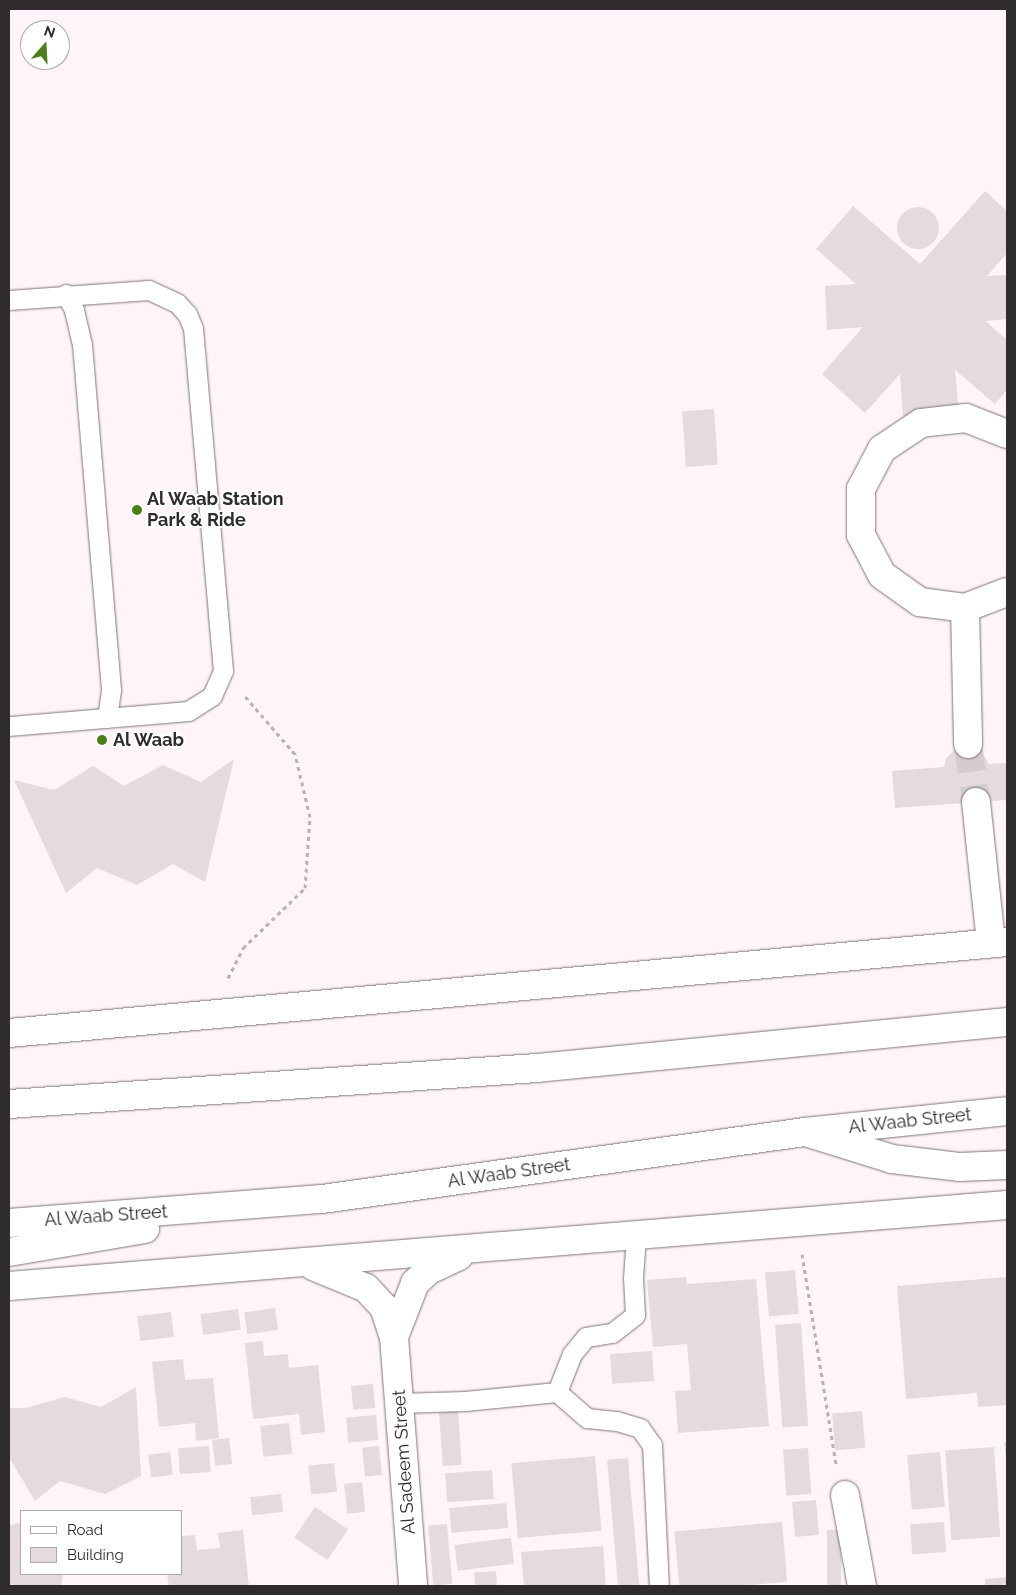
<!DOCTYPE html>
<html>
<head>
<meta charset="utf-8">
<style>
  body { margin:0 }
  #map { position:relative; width:1016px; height:1595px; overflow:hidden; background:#fff4fa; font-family:Raleway,sans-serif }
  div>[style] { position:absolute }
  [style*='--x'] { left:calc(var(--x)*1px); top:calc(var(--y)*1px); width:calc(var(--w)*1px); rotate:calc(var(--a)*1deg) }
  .building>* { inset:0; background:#e4dae0; transform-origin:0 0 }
  .round { border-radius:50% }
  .street-tunnel>* { height:28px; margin-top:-14px; transform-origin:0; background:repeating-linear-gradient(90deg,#d5ccd1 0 28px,transparent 0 42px) }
  .path>* { height:3px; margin-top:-1.5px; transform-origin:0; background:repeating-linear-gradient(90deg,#bab1b6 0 4px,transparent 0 8px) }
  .roads { filter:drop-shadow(0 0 1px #7d7479) drop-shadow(0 0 1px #7d7479) }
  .lane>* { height:19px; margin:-9.5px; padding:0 9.5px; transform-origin:9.5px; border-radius:9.5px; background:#fff }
  .street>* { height:28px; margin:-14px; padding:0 14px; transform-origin:14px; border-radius:14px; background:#fff }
  .primary>* { height:28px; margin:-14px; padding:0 14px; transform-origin:14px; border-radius:14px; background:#fff }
  .highway>* { height:28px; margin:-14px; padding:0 14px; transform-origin:14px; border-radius:14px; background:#fff }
  .dots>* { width:14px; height:14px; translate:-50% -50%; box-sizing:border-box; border:2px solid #fff; border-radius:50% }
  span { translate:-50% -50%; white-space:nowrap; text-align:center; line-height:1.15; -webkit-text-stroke:4px #fff; paint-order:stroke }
  .poi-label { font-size:18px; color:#2f2b2e; font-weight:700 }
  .left { translate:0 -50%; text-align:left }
  .street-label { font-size:18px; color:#2f2b2e }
  .frame { position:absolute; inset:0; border:10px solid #2f2b2e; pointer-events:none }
  .legend { position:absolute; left:20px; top:1510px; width:162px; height:65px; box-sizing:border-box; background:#fff; border:1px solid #acaaab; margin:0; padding:6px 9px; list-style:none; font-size:15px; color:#2f2b2e }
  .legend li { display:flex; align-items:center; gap:10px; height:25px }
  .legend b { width:25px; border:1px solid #acaaab }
  .north { position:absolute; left:20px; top:20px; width:50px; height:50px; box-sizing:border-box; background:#fff; border:1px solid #acaaab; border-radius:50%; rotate:19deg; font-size:14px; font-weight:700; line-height:20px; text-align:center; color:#2f2b2e }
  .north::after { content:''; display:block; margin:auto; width:18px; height:22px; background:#4a8017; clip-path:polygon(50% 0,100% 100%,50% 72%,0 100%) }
</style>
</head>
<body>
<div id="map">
  <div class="building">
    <i style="clip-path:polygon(985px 191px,1007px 211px,1007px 253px,987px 276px,1007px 275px,1007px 319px,986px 321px,1007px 340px,1007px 390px,995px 404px,955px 370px,959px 413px,903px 416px,900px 374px,865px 413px,822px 374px,863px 327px,827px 330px,825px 286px,856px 284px,816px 249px,853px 206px,920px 264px)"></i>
    <i class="round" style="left:897px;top:207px;width:42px;height:42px"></i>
    <i style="left:714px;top:409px;width:56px;height:32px;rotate:86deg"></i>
    <i style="clip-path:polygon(960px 745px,979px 747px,989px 764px,1007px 763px,1007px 800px,895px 808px,892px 771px,944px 767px,946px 758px)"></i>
    <i style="clip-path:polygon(234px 759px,205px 882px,173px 864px,137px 885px,97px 868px,66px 893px,14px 780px,54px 790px,93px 766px,124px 786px,163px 765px,201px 782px)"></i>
    <i style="left:795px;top:1270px;width:44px;height:30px;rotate:85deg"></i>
    <i style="clip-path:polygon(686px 1277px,687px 1284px,756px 1279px,769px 1426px,678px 1433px,675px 1391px,691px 1390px,687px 1344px,653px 1347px,647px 1280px)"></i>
    <i style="clip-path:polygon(1007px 1277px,1007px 1405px,978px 1407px,977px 1393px,906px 1399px,897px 1286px)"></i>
    <i style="left:275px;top:1308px;width:22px;height:31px;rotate:82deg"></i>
    <i style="left:238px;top:1309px;width:21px;height:38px;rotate:82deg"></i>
    <i style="left:171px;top:1312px;width:25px;height:34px;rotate:83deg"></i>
    <i style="left:801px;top:1323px;width:103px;height:26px;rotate:86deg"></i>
    <i style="clip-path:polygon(263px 1341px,264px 1356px,288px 1354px,289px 1368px,318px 1365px,325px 1432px,301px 1435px,299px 1414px,253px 1419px,245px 1343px)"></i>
    <i style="left:652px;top:1351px;width:30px;height:42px;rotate:86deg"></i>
    <i style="clip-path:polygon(183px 1359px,185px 1380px,213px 1378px,219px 1438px,196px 1441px,195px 1423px,159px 1427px,152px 1362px)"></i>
    <i style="left:373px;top:1384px;width:24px;height:22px;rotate:85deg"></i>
    <i style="clip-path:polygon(136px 1387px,141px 1476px,105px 1494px,60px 1481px,35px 1501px,9px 1457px,9px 1408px,25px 1408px,65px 1397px,101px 1407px)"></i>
    <i style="left:458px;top:1411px;width:54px;height:19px;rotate:86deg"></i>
    <i style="left:862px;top:1411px;width:37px;height:30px;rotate:85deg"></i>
    <i style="left:376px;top:1415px;width:25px;height:30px;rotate:85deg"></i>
    <i style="left:289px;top:1423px;width:31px;height:29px;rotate:84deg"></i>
    <i style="left:229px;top:1438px;width:26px;height:17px;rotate:83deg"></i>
    <i style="clip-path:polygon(1004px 1442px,1007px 1442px,1007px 1456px,1006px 1457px)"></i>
    <i style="left:209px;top:1446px;width:26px;height:31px;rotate:86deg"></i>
    <i style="left:379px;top:1446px;width:29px;height:17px;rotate:84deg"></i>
    <i style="left:994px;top:1447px;width:90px;height:49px;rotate:86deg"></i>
    <i style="left:808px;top:1448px;width:46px;height:25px;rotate:86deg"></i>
    <i style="left:170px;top:1452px;width:23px;height:22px;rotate:83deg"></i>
    <i style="left:940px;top:1452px;width:55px;height:33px;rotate:85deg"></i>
    <i style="left:595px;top:1456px;width:75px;height:84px;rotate:85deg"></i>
    <i style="left:628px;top:1458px;width:128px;height:21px;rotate:85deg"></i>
    <i style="left:334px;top:1463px;width:29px;height:26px;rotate:84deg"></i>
    <i style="left:492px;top:1470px;width:29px;height:47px;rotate:86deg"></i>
    <i style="left:362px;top:1482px;width:30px;height:18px;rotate:84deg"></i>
    <i style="left:281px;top:1494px;width:18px;height:31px;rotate:84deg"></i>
    <i style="left:816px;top:1500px;width:35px;height:24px;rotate:85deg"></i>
    <i style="left:506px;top:1503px;width:25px;height:57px;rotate:85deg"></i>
    <i style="left:315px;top:1507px;width:40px;height:37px;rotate:34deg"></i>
    <i style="left:782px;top:1522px;width:60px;height:108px;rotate:85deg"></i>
    <i style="left:944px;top:1522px;width:30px;height:34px;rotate:86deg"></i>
    <i style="clip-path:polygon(21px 1523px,21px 1574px,63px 1574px,61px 1586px,9px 1586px,9px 1525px)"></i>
    <i style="left:447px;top:1524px;width:60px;height:19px;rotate:85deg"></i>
    <i style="clip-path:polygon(243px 1530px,249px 1586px,169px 1586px,167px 1574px,181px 1574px,181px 1536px,195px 1535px,197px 1550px,220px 1548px,218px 1533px)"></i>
    <i style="left:827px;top:1530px;width:14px;height:56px"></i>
    <i style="left:511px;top:1538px;width:26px;height:57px;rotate:83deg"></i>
    <i style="clip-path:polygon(603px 1546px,606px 1586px,524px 1586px,521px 1552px)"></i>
    <i style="left:496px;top:1571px;width:15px;height:22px;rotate:86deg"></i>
    <i style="clip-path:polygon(1007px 1577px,1007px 1586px,985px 1586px,985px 1579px)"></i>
  </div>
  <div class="street-tunnel">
    <i style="--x:968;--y:744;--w:59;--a:82.1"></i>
  </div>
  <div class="path">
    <i style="--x:228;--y:978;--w:34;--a:-63"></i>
    <i style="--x:243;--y:948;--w:86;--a:-44.1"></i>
    <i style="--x:305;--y:888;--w:71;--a:-86"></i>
    <i style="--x:310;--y:817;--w:65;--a:-103.4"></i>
    <i style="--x:295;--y:754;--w:79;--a:-130.9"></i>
    <i style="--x:802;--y:1254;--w:214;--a:80.8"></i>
  </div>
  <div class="roads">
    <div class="lane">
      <i style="--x:66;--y:294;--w:18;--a:63"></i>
      <i style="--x:74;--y:310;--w:35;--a:77"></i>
      <i style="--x:82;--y:344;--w:347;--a:85.2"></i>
      <i style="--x:111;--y:690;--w:28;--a:98"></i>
      <i style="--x:9;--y:300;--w:140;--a:-4.1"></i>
      <i style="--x:149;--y:290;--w:31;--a:25"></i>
      <i style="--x:177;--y:303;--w:15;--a:48"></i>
      <i style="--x:187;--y:314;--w:15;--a:67"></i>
      <i style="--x:193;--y:328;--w:344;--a:85"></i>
      <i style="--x:223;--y:671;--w:27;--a:114"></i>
      <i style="--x:212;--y:696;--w:28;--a:148"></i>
      <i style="--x:188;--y:711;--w:180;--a:175.2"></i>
      <i style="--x:557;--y:1392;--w:40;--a:41"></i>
      <i style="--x:587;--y:1418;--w:30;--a:6"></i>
      <i style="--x:617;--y:1421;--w:24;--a:17"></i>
      <i style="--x:640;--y:1428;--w:21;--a:55"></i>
      <i style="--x:652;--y:1445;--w:141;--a:87.2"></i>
      <i style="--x:399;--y:1403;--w:66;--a:-1.7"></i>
      <i style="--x:465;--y:1401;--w:92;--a:-5.6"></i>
      <i style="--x:557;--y:1392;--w:41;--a:-68.5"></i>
      <i style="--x:572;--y:1354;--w:22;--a:-51"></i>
      <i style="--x:586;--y:1337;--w:26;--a:-9"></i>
      <i style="--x:612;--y:1333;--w:29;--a:-38"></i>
      <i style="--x:635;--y:1315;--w:37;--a:-93"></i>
      <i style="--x:633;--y:1278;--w:42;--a:-85.9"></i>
    </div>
    <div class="street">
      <i style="--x:1007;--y:434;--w:44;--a:-158.7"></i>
      <i style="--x:966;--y:418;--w:45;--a:173.7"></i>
      <i style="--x:921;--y:423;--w:47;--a:146.3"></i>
      <i style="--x:882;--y:449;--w:45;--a:117.7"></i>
      <i style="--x:861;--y:489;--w:46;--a:90"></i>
      <i style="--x:861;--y:535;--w:45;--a:62.3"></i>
      <i style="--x:882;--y:575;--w:47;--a:35.4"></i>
      <i style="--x:920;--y:602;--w:45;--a:7.6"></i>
      <i style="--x:965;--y:608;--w:45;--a:-20.9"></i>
      <i style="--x:965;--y:608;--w:136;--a:88.7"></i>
      <i style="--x:976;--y:802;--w:142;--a:83.9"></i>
      <i style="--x:9;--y:1033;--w:1002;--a:-5.21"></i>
      <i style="--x:313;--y:1266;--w:57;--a:22.5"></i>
      <i style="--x:366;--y:1288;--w:26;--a:47"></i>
      <i style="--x:384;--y:1307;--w:32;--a:72"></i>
      <i style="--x:394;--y:1337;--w:250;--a:85.6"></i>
      <i style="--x:9;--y:1286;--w:1001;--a:-4.64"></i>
      <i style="--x:394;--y:1337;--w:58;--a:-68.7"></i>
      <i style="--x:415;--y:1283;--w:19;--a:-43"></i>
      <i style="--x:429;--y:1270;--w:33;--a:-25"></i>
      <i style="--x:845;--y:1495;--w:93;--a:79.4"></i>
    </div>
    <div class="primary">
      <i style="--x:9;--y:1104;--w:529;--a:-3.9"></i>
      <i style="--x:537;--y:1068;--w:472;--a:-5.6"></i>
      <i style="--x:9;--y:1223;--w:314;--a:-4.4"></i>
      <i style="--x:322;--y:1199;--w:488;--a:-7.9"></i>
      <i style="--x:805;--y:1132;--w:203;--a:-5.9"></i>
      <i style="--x:9;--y:1252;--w:138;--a:-9.6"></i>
    </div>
    <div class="highway">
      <i style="--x:805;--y:1132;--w:91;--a:17.2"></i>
      <i style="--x:892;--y:1159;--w:67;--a:6.8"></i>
      <i style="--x:959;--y:1167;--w:48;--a:-2.4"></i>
    </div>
  </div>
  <div class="dots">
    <i style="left:137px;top:510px;background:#4a8017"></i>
    <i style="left:102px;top:740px;background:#4a8017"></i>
  </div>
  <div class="poi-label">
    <span class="left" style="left:147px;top:510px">Al Waab Station<br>Park &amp; Ride</span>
    <span class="left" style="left:113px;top:740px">Al Waab</span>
  </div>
  <div class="street-label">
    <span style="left:910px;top:1121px;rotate:-6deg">Al Waab Street</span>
    <span style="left:509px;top:1173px;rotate:-8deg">Al Waab Street</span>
    <span style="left:106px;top:1216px;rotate:-4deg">Al Waab Street</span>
    <span style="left:404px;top:1462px;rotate:-94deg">Al Sadeem Street</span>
  </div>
  <div class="frame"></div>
  <ul class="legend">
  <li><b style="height:6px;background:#fff"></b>Road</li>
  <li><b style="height:14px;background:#e4dae0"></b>Building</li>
  </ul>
  <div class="north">N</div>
</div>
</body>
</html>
